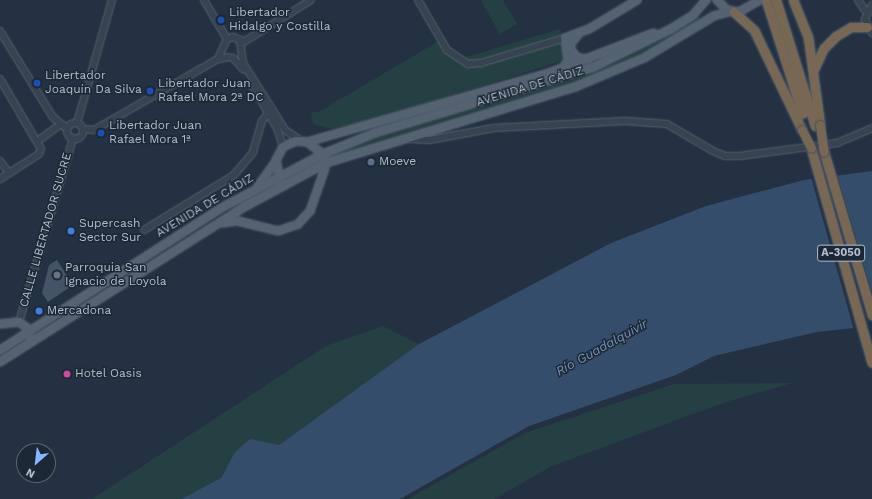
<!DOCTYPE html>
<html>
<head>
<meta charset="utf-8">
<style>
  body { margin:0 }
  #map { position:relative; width:872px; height:499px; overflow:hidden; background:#233142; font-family:"Work Sans",sans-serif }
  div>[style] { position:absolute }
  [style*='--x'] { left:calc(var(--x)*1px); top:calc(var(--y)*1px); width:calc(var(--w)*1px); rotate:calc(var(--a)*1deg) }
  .green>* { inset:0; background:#254042 }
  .water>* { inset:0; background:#344d6a }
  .pier>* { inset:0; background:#233142 }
  .building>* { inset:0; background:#445366 }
  .roads { filter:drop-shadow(0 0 1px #55616f) drop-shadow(0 0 1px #55616f) }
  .minor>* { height:6px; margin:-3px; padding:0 3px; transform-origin:3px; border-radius:3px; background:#374351 }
  .minor>.ring { margin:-3px; padding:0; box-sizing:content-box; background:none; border:6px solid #374351; border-radius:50% }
  .major>* { height:8px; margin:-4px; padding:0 4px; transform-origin:4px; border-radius:4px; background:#556271 }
  .highway>* { height:9px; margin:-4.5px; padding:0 4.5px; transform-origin:4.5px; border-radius:4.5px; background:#786853 }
  .bridges { filter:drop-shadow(0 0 1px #424e5c) drop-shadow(0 0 1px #424e5c) }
  .highway-bridge>* { height:9px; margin:-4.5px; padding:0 4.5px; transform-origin:4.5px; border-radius:4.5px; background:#786853 }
  .dots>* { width:11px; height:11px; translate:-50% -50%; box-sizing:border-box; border:2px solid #1c2836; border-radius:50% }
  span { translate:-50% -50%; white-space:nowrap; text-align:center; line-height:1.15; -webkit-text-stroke:3px #1c2836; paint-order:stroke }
  .shield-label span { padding:1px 3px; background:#1c2836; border:1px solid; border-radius:3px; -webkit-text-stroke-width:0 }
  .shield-label { font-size:11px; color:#b4becc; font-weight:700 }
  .poi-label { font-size:12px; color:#b4becc }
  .left { translate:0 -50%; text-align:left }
  .street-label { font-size:12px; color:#b4becc }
  .water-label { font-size:13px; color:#7895b6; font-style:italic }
  .north { position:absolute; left:16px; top:443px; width:40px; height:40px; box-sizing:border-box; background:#1c2836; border:1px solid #596472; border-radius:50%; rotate:208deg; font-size:11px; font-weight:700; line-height:16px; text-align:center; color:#b4becc }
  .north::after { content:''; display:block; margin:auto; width:14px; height:18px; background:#85b9ff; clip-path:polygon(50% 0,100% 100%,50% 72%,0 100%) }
</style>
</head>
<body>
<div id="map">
  <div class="green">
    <i style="clip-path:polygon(483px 0,503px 0,517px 24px,500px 34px,481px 1px)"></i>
    <i style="clip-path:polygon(699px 15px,702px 19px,654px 49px,583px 80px,337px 155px,336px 153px,363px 141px,607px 66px,667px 36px)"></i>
    <i style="clip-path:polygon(560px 29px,568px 59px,389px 115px,333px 129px,313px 124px,311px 113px,320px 111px,444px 38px,452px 50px,466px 57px)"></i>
    <i style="clip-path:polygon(383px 326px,419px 344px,279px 445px,235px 452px,221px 478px,181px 499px,92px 499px,326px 346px)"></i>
    <i style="clip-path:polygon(792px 383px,726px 402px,552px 466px,494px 499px,408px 499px,525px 433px,674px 384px)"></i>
  </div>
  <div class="water">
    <i style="clip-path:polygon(872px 171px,872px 326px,817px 332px,714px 356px,676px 375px,529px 426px,400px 499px,181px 499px,221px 478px,235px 452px,250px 439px,279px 445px,419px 344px,611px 243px,706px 206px,804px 180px)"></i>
  </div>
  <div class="pier">
    <i style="clip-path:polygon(837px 174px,872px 292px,872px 328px,854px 330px,811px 177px)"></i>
  </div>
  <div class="building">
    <i style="clip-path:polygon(57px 260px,73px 285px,48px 302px,42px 293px,49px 265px)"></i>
  </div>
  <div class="roads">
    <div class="minor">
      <i style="--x:204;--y:0;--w:45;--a:59.5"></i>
      <i style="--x:418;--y:0;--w:58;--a:59.9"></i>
      <i style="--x:447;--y:50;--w:25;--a:34"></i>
      <i style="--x:468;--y:64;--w:13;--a:-4"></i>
      <i style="--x:481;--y:63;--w:88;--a:-16.6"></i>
      <i style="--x:858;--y:0;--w:14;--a:56"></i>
      <i style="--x:872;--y:5;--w:16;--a:117"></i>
      <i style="--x:865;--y:19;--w:16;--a:63"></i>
      <i style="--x:0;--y:31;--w:100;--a:58.5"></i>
      <i style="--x:52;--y:116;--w:20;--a:41"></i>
      <i style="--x:242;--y:43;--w:81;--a:-31.9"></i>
      <i style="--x:233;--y:58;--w:15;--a:48"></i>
      <i style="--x:218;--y:59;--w:22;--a:-66"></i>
      <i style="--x:227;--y:39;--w:6;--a:-18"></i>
      <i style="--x:233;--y:37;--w:8;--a:23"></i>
      <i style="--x:240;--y:40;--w:23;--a:83"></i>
      <i style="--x:243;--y:63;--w:79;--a:57.9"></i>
      <i style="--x:285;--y:130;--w:18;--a:34"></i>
      <i style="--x:0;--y:79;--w:81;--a:59.6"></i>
      <i style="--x:41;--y:149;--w:5;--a:112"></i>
      <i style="--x:39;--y:154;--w:46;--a:147.3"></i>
      <i style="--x:252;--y:85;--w:50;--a:59.8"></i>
      <i style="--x:277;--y:128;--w:20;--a:72"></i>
      <i style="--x:77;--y:123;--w:128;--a:-74.1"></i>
      <i class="ring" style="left:67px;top:123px;width:10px;height:10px"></i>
      <i style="--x:83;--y:129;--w:11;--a:5"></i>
      <i style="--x:94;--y:130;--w:143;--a:-29.8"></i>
      <i style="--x:218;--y:59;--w:11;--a:-10"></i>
      <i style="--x:410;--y:139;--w:19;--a:3"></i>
      <i style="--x:429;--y:140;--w:66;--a:-10.5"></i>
      <i style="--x:494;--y:128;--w:131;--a:-3.1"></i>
      <i style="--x:625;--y:121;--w:42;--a:4.1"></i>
      <i style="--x:667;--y:124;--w:53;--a:30.4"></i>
      <i style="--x:713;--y:151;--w:13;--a:23"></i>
      <i style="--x:725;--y:156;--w:15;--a:0"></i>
      <i style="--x:740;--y:156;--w:98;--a:-7.6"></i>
      <i style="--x:837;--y:143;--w:38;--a:-23"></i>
      <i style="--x:39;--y:140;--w:26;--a:-36"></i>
      <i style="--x:0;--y:161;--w:15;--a:53"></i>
      <i style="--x:144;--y:230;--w:105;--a:-31.4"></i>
      <i style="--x:234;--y:175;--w:30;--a:-50"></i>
      <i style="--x:253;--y:152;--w:32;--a:-74"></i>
      <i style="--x:262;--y:121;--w:10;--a:-53"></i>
      <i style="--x:19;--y:322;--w:192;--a:-73.6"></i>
    </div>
    <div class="major">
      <i style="--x:717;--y:0;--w:14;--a:45"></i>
      <i style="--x:727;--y:10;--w:12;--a:9"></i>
      <i style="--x:739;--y:12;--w:24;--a:-30"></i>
      <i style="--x:578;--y:35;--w:11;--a:131"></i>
      <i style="--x:571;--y:43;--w:7;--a:90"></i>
      <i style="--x:571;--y:50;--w:11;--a:49"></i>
      <i style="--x:578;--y:58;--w:10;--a:6"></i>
      <i style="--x:562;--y:69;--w:10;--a:-53"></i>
      <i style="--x:568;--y:61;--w:23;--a:-97"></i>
      <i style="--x:565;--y:38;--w:26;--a:-21"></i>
      <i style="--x:589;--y:29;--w:56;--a:-31.1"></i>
      <i style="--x:307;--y:142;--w:252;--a:-15.9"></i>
      <i style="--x:549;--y:73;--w:112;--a:-20.9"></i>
      <i style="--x:258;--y:186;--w:31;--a:-54"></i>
      <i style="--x:223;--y:223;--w:15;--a:-8"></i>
      <i style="--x:238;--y:221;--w:41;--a:14"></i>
      <i style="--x:278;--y:231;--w:21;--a:-19"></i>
      <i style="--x:298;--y:224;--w:18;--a:-47"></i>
      <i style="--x:310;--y:211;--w:42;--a:-70.7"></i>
      <i style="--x:324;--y:171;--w:8;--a:-76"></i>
      <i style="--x:326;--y:163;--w:9;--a:-108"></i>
      <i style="--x:323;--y:154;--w:20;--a:-143"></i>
      <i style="--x:307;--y:142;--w:11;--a:-175"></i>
      <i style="--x:296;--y:141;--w:14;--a:155"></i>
      <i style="--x:283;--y:147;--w:15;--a:118"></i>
      <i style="--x:276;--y:160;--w:21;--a:79"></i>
      <i style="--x:0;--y:324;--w:19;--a:-6"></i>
      <i style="--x:19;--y:322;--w:10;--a:37"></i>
      <i style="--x:27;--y:328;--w:8;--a:76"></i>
      <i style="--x:0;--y:350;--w:265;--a:-32.7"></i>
      <i style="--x:223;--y:207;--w:113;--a:-27.9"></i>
      <i style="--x:323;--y:154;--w:56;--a:-22"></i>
      <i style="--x:375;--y:133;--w:229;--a:-16.8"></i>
      <i style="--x:594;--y:67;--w:86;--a:-26.3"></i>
      <i style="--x:671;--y:29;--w:26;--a:-32"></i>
      <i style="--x:693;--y:15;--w:20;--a:-49"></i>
      <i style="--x:0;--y:362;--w:291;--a:-32.4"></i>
      <i style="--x:246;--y:206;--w:91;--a:-28.3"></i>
      <i style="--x:326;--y:163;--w:260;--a:-17"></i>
      <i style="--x:575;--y:87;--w:75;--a:-22.8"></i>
      <i style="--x:644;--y:58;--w:82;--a:-31"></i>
      <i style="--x:714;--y:16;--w:18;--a:-16"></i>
    </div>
    <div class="highway">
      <i style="--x:766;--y:0;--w:119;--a:72.3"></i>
      <i style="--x:776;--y:0;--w:132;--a:72.8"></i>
      <i style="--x:793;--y:0;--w:40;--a:68"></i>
      <i style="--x:808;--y:37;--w:89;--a:82.2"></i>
      <i style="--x:734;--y:12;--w:27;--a:42"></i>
      <i style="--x:754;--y:30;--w:111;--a:64.4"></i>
      <i style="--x:814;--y:69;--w:23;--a:-65"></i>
      <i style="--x:824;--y:48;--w:17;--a:-45"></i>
      <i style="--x:836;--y:36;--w:17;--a:-31"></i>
      <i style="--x:851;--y:27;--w:16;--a:0"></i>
      <i style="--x:811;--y:148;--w:223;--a:74.2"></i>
      <i style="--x:824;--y:152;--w:170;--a:73.6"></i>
    </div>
  </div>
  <div class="bridges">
    <div class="highway-bridge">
      <i style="--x:820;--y:125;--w:27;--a:82"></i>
      <i style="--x:802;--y:130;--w:20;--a:63"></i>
    </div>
  </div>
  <div class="dots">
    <i style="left:221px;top:20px;background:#1a4fb4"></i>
    <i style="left:37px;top:83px;background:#1a4fb4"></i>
    <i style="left:150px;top:91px;background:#1a4fb4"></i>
    <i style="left:101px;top:133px;background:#1a4fb4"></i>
    <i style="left:371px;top:162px;background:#5c6f8a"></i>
    <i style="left:71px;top:231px;background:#3f7fe0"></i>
    <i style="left:57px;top:275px;background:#6b7280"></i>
    <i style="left:39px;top:311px;background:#3f7fe0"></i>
    <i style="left:67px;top:374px;background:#d1479c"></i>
  </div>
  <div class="shield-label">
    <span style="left:841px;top:253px">A-3050</span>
  </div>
  <div class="poi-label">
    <span class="left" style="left:229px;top:20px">Libertador<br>Hidalgo y Costilla</span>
    <span class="left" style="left:45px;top:83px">Libertador<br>Joaquín Da Silva</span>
    <span class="left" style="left:158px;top:91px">Libertador Juan<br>Rafael Mora 2ª DC</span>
    <span class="left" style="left:109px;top:133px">Libertador Juan<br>Rafael Mora 1ª</span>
    <span class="left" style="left:379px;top:162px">Moeve</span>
    <span class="left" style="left:79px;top:231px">Supercash<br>Sector Sur</span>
    <span class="left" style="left:65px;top:275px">Parroquia San<br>Ignacio de Loyola</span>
    <span class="left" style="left:47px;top:311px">Mercadona</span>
    <span class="left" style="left:75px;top:374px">Hotel Oasis</span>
  </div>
  <div class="street-label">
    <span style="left:530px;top:87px;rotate:-17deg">AVENIDA DE CÁDIZ</span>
    <span style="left:205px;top:206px;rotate:-31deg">AVENIDA DE CÁDIZ</span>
    <span style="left:46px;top:230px;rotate:-74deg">CALLE LIBERTADOR SUCRE</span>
  </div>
  <div class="water-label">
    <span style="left:602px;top:348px;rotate:-29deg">Río Guadalquivir</span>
  </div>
  <div class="north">N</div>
</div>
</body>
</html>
